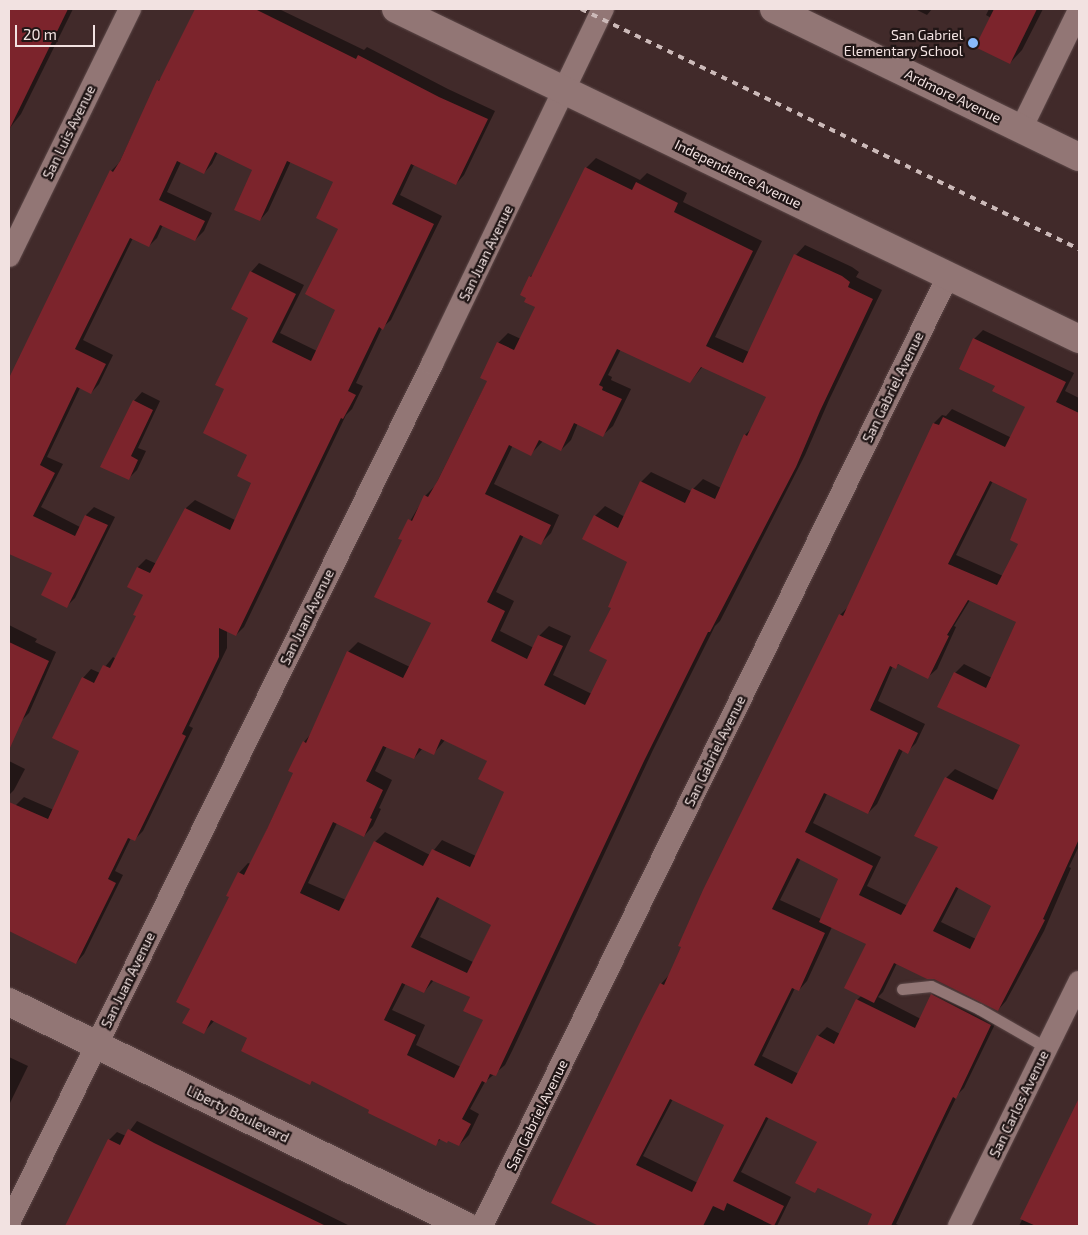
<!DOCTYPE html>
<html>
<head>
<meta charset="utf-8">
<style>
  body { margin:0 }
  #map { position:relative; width:1088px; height:1235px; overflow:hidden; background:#412a2a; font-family:"Exo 2",sans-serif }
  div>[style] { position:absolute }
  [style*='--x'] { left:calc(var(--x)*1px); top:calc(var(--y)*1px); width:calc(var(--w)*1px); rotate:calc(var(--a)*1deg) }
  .shadow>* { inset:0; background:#0007 }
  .building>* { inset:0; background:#7c242c }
  .roads { filter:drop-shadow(0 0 1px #5c4848) drop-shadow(0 0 1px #5c4848) }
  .service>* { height:11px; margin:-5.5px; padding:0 5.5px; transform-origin:5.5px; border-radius:5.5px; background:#927675 }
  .minor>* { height:22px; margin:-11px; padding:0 11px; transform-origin:11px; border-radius:11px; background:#927675 }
  .tertiary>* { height:28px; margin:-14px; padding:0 14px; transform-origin:14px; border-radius:14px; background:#927675 }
  .rail>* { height:4px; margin-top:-2px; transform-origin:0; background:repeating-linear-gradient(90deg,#ccbab9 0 6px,transparent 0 12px) }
  .dots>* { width:14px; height:14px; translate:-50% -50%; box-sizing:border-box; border:2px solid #211616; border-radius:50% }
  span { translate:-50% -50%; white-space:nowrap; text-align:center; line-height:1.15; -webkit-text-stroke:4.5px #211616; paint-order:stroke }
  .poi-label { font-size:14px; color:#f2e2e1 }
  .right { translate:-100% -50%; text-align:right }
  .street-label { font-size:14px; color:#f2e2e1 }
  .frame { position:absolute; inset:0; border:10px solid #f2e2e1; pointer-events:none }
  .scale { position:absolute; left:15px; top:25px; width:80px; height:22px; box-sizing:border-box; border:2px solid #f2e2e1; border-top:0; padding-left:6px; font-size:15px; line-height:18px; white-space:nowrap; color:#f2e2e1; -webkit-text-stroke:4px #211616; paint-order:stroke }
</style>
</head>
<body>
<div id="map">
  <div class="shadow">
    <i style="clip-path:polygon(9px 9px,73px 9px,21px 114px,9px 129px)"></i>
    <i style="clip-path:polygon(196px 9px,279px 9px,364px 50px,367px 47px,448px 89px,495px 111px,464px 175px,456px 184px,414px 165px,400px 195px,442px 216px,391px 320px,382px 328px,356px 383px,363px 386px,352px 409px,346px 415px,244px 627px,236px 635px,227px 631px,227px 648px,189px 726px,193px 728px,143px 831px,134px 840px,131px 838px,115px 871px,123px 875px,84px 954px,76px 963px,9px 929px,9px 822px,16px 805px,24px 797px,54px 810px,81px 751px,53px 737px,83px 678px,91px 669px,100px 673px,113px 657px,116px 659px,137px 616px,144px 594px,138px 567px,146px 559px,157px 564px,186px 508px,195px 500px,235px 520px,253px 482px,249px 454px,226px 389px,250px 317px,251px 272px,259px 263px,304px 285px,280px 333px,317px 351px,337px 309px,340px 229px,335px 182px,291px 161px,268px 211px,260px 220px,254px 169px,218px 152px,212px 164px,204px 173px,181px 162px,167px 192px,212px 213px,204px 231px,195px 240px,163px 225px,157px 238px,149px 246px,133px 238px,83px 340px,113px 355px,99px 384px,91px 393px,80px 388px,47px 457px,63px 464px,41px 507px,80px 527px,86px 515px,94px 507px,115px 517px,75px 598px,67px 606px,53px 572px,9px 553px,9px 381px,111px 171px,119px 163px,158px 81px,163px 76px)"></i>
    <i style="clip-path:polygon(915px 9px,932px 9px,927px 15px)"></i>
    <i style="clip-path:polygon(989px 9px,1043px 9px,1022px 50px,1010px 63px,991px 18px,986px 15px)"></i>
    <i style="clip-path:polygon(evenodd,596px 158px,640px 180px,647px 173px,687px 193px,683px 202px,762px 241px,715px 337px,749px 352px,796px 255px,805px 245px,852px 267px,859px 272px,856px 277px,882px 290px,829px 400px,805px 455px,720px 621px,715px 626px,653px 750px,513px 1049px,505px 1065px,485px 1082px,470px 1109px,479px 1114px,469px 1135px,459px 1145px,449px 1140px,441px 1139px,435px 1144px,313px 1080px,310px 1084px,249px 1037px,215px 1020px,204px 1032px,191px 1008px,239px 873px,248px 863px,251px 864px,294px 772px,304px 742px,310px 735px,348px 652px,358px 642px,410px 667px,432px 623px,403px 540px,400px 538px,425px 496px,435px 486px,488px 380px,498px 343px,508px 333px,521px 339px,536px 306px,530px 277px,535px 272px,586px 168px,596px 158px,621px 349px,690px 382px,703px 366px,768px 396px,753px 427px,745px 435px,721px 488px,703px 479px,691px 491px,651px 472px,641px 482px,625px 517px,605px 506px,595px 516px,628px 561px,613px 608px,609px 660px,592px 694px,553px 675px,571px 636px,549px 626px,539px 636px,534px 648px,500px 631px,514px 601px,496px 592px,524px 535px,541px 543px,551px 533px,559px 515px,494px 484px,513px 445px,531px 454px,543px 441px,561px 450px,571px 440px,578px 423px,603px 435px,613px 426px,631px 389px,611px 380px,612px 377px,608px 375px,621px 349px,596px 158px,445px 740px,488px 761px,506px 791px,476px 856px,442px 840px,430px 855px,385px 832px,376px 841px,346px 900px,308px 883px,337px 823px,364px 836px,373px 826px,381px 809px,379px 808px,392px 780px,375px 771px,387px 746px,414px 758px,423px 748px,434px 753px,445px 740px,596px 158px,440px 897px,492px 924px,473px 962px,420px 937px,440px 897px,596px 158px,434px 980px,471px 997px,485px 1019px,461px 1067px,416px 1045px,425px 1025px,392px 1010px,406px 983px,424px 992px,434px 980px)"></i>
    <i style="clip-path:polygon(evenodd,983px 330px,1074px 373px,1065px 391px,1079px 398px,1079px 603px,1062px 641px,1079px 650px,1079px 846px,1069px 867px,1071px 868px,1044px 931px,1006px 1001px,998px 1010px,935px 978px,897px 963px,883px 992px,878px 997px,921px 1019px,932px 995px,941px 987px,999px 1016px,964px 1088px,958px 1094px,937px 1137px,896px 1224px,901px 1226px,868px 1226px,874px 1214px,819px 1187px,815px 1192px,819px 1142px,769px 1117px,741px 1172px,791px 1197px,777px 1226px,602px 1226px,553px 1202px,661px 984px,669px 975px,840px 615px,849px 606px,934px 423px,942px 415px,946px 416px,952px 409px,1012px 438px,1027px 406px,997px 386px,974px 339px,983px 330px,993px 481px,1029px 498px,1020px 543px,1003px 576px,956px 555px,993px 481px,983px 330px,970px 600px,1018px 622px,992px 678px,964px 664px,955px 673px,1022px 744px,1000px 791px,955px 769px,946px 778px,939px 847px,908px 906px,867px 886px,881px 857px,813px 823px,827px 794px,868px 813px,877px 804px,903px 750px,907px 752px,916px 743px,925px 724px,878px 701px,893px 666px,896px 667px,899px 664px,928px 677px,937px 669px,956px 627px,954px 626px,970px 600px,983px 330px,801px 858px,840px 878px,821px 919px,780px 900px,801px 858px,983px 330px,959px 887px,993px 905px,976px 939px,941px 922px,959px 887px,983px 330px,832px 927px,868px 943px,862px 995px,857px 1000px,840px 1034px,827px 1027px,818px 1036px,799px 1074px,762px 1056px,795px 988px,799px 990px,807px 981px,832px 927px,983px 330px,673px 1099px,726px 1125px,698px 1183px,643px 1156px,673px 1099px)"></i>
    <i style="clip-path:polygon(142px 392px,160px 401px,138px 448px,146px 451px,137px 470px,129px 478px,134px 401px)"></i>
    <i style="clip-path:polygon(9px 625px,37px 639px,35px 642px,56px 652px,29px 713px,21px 721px,12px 723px,9px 721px)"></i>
    <i style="clip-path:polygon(9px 761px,25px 769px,14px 790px,9px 795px)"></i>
    <i style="clip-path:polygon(9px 1057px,28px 1066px,9px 1105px)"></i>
    <i style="clip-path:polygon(1079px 1106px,1079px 1226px,1019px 1226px,1075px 1110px)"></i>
    <i style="clip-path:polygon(137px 1121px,350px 1226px,67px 1226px,109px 1140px,117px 1132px,126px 1136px)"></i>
  </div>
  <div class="building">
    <i style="clip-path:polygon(9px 9px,68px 9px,9px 130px)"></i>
    <i style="clip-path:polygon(195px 9px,255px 9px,356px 59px,358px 55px,439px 97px,488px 119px,456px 185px,411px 164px,392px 204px,434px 224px,383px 330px,379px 327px,348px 391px,356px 395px,343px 419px,341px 418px,236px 636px,219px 628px,219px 657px,182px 734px,186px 736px,135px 841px,128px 838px,108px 879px,116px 883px,76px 964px,9px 931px,9px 802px,48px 819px,79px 751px,52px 738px,82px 677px,94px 683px,103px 665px,110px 668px,136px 616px,133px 615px,143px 595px,127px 587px,137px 567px,150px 573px,185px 508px,230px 530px,251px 483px,237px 476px,247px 455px,203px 433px,224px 389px,215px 385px,248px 318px,231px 309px,250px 271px,296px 294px,272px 342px,311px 361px,335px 310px,305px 294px,338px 229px,316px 218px,333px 182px,287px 161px,260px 221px,234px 210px,252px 170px,215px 152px,204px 174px,177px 161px,159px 200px,205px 221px,195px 241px,160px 225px,149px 247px,130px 238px,75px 349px,106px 364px,91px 394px,77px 387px,40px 465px,55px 473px,33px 516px,75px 536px,85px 515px,108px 525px,67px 608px,41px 595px,52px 573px,9px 554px,9px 378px,110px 170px,113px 172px,120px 161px,157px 80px,159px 81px)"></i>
    <i style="clip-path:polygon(994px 9px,1037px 9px,1010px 64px,975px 47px)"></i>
    <i style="clip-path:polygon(evenodd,585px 167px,632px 190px,636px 182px,678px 203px,674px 212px,753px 251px,706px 346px,743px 363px,794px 254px,842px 276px,850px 282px,848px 287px,873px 299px,820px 411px,796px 467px,710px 632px,708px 632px,644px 761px,496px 1076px,490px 1074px,486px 1083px,482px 1081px,462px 1119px,471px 1124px,459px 1146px,448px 1141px,447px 1143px,439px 1139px,436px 1146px,368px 1113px,369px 1110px,312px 1081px,310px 1085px,241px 1051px,247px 1038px,211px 1020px,204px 1034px,182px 1023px,190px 1009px,176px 1002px,229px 897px,226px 896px,238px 872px,244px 875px,267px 829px,293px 773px,288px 771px,303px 741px,306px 743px,347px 651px,403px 678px,431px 623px,374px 597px,402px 540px,398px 539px,408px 519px,412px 521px,424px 495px,428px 497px,438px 480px,487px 381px,480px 378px,497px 342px,514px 350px,535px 307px,524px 302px,526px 298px,520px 295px,529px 276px,531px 277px,585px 167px,617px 349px,690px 383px,701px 367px,766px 397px,747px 436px,744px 434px,715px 499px,692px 488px,685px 503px,640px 481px,618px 528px,594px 515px,582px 539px,627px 562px,608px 607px,611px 608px,589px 651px,607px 660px,585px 705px,544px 685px,563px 646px,538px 635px,527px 659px,491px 641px,505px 611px,487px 602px,520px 535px,541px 545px,551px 525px,485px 494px,509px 445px,531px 456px,539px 440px,561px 451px,574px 423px,603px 437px,622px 399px,602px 390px,603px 387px,599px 385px,617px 349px,585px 167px,441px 739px,487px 761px,478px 779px,504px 792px,470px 867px,432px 849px,423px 866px,374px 841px,339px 911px,300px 893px,333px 822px,364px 837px,372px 819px,370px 818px,383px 790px,366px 781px,383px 746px,414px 759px,419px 748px,434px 755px,441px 739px,585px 167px,437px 897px,491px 925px,467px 973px,411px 947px,437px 897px,585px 167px,431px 980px,470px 997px,463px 1011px,483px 1020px,454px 1078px,407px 1055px,416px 1035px,384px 1020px,402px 983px,424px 993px,431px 980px)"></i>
    <i style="clip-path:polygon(evenodd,973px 338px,1066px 382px,1056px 402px,1079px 413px,1079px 839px,1043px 919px,1045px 920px,998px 1011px,934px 979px,927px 979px,894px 963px,874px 1003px,844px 988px,866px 944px,819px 922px,838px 879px,797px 858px,772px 909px,825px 933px,799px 991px,792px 988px,754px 1065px,792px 1084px,817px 1035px,834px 1044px,856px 999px,915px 1028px,931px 994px,991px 1025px,956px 1099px,953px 1097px,929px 1147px,891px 1226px,867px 1226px,872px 1214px,818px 1188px,815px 1193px,795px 1183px,817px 1142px,766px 1117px,733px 1181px,784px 1206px,774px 1226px,727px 1203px,724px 1211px,713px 1206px,703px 1226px,599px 1226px,551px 1203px,642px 1018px,660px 983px,664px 985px,681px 947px,678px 946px,703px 890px,839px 614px,843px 616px,933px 423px,939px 425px,943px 417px,1005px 447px,1025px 407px,992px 391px,995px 386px,959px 369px,973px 338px,990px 481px,1027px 499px,1010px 540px,1018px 544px,997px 585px,948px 564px,990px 481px,973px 338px,968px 600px,1016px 622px,986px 688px,954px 672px,937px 707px,1020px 745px,993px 800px,945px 777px,914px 836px,938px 847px,901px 915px,859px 895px,873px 866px,805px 832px,824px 793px,868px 814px,899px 749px,908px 754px,918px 733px,870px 710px,890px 666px,896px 669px,898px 664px,928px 679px,949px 636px,947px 635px,968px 600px,973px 338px,956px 887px,991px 906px,970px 949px,933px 931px,956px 887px,973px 338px,670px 1099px,724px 1125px,692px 1192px,636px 1165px,670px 1099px)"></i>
    <i style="clip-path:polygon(133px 400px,153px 410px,131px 456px,138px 460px,129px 480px,100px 467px)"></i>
    <i style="clip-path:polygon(9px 642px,49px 661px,9px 750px)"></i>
    <i style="clip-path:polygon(1079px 1098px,1079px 1226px,1036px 1226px,1020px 1219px)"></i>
    <i style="clip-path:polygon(128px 1129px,154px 1143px,326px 1226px,65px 1226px,108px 1139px,120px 1145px)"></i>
  </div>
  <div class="roads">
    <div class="service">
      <i style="--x:902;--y:989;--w:29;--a:-6"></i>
      <i style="--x:931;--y:986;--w:53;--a:25.6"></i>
      <i style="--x:979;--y:1009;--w:78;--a:29.8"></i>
    </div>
    <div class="minor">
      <i style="--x:1021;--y:129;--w:132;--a:-64"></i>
      <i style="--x:9;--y:256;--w:275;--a:-63.9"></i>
      <i style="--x:9;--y:1223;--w:958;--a:-63.78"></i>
      <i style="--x:432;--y:364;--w:394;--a:-64.3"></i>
      <i style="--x:482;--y:1226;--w:1058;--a:-63.87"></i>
      <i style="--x:959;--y:1226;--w:272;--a:-63.8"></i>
    </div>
    <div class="tertiary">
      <i style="--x:396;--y:9;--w:759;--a:25.79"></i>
      <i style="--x:774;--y:9;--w:339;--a:25.9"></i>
      <i style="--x:9;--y:1002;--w:509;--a:26.11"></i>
    </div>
  </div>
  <div class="rail">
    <i style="--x:581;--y:9;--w:553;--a:25.73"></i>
  </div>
  <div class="dots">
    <i style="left:973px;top:43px;background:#88bafc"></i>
  </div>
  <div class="poi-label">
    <span class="right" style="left:963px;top:43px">San Gabriel<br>Elementary School</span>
  </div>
  <div class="street-label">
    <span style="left:953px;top:96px;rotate:26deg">Ardmore Avenue</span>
    <span style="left:69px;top:132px;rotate:-64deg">San Luis Avenue</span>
    <span style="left:738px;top:174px;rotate:26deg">Independence Avenue</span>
    <span style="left:486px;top:253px;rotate:-64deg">San Juan Avenue</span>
    <span style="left:893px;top:387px;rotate:-64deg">San Gabriel Avenue</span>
    <span style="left:307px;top:617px;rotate:-64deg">San Juan Avenue</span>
    <span style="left:715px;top:751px;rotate:-64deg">San Gabriel Avenue</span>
    <span style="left:128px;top:980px;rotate:-64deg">San Juan Avenue</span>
    <span style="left:1019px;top:1104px;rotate:-64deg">San Carlos Avenue</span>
    <span style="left:238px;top:1114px;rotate:26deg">Liberty Boulevard</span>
    <span style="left:537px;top:1115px;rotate:-64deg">San Gabriel Avenue</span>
  </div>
  <div class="frame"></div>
  <div class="scale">20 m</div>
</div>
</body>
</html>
